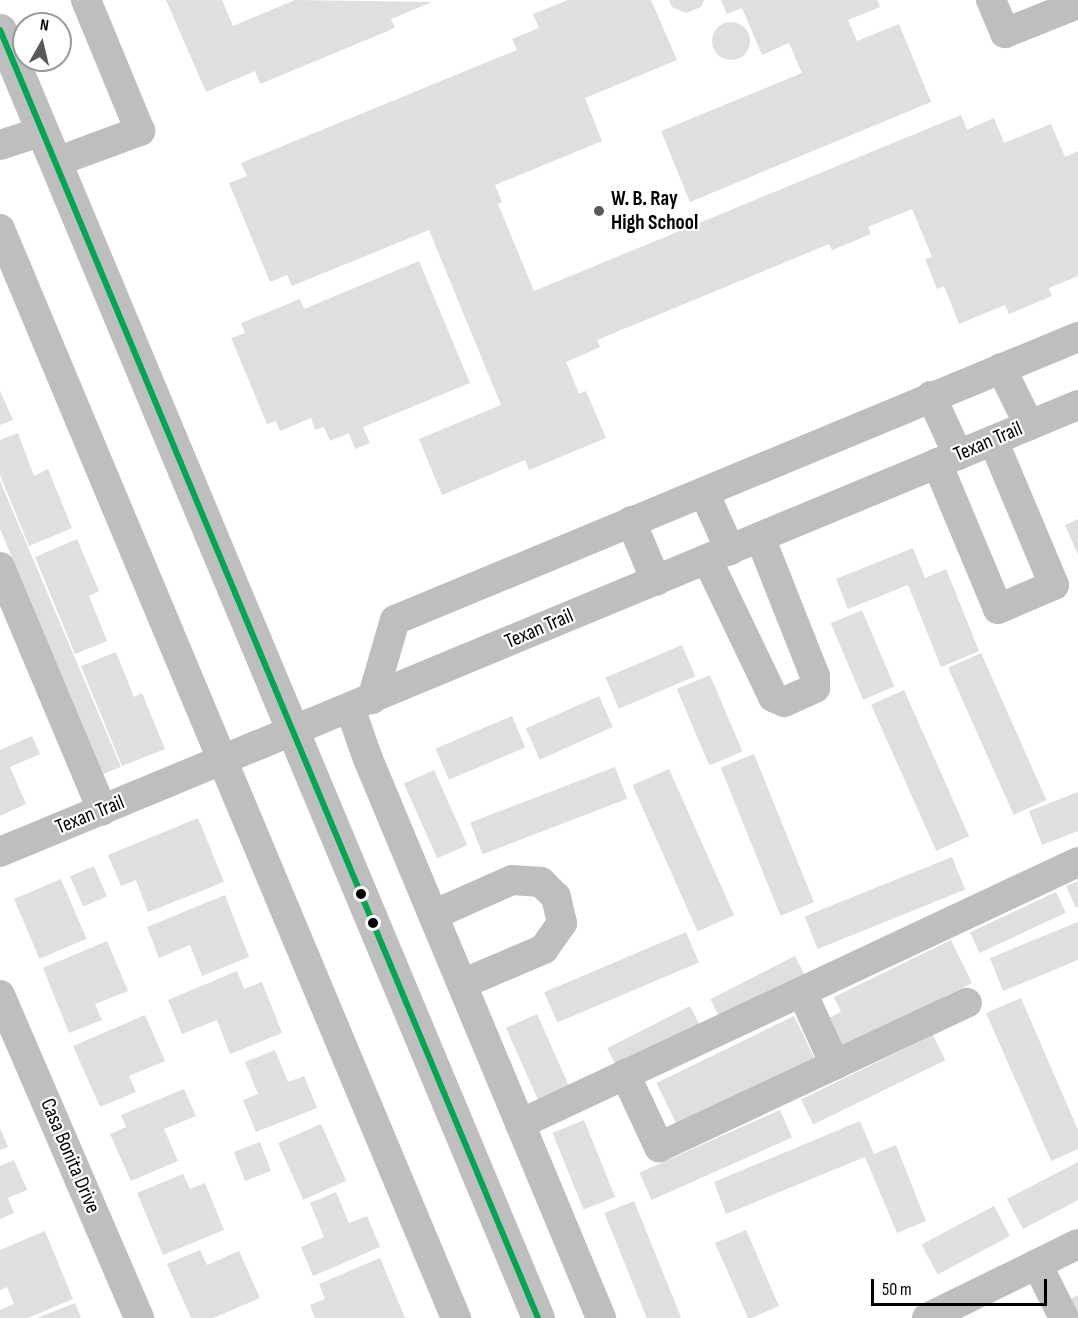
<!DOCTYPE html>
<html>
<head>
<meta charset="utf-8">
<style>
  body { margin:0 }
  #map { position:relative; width:1078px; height:1318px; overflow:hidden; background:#fff; font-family:"Sofia Sans Condensed",sans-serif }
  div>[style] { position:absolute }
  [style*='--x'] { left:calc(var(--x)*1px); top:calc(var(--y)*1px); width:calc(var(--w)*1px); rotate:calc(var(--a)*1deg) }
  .building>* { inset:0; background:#dfdfdf; transform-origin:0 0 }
  .round { border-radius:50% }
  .minor>* { height:30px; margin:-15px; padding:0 15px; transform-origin:15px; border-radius:15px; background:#bebebe }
  .major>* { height:33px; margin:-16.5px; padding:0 16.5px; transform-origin:16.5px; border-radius:16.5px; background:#bebebe }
  .bus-1>* { height:6px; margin:-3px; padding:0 3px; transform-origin:3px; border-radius:3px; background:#00a651 }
  .dots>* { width:16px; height:16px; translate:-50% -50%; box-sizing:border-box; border:3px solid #fff; border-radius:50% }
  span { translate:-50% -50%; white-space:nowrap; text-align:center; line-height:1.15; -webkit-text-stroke:4.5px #fff; paint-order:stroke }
  .poi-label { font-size:21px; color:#000; font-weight:700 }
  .left { translate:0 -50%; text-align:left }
  .street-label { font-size:21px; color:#000 }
  .north { position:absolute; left:12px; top:12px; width:60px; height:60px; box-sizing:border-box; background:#fff; border:2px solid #999; border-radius:50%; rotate:8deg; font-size:16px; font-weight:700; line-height:24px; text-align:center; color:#000 }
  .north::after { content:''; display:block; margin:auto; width:21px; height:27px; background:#595959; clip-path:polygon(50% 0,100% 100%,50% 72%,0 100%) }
  .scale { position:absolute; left:871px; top:1279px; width:176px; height:27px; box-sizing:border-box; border:3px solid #000; border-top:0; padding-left:8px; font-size:18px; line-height:21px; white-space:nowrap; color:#000; -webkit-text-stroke:4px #fff; paint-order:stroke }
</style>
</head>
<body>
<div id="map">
  <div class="building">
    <i style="clip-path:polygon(166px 0,222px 0,233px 26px,295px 0,432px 2px,391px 19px,395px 28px,260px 84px,255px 71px,206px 92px)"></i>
    <i style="clip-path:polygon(568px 0,651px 0,677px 60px,585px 98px,602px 141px,495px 185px,502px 202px,498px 204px,534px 291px,961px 115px,967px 130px,994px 118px,1004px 143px,1051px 124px,1065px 157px,1078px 151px,1078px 276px,1049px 288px,1052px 296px,1009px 314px,1005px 305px,959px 324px,944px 286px,937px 289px,925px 259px,932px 257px,912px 209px,868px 227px,871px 234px,832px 250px,829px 244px,597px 340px,600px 347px,566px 362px,579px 394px,586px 391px,606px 438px,529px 470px,525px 460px,442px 495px,419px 439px,501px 405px,429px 230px,292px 286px,287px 275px,270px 282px,229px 183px,247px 176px,241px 163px,517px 50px,512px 39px,539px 28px,533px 14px)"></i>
    <i style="clip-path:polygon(669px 0,704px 0,701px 7px,686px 13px,672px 7px)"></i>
    <i style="clip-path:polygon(721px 0,877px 0,880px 7px,848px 20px,857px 41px,899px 24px,931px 102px,690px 202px,661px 131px,802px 73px,789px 43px,762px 55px,742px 8px,727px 14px)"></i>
    <i class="round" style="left:712px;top:22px;width:38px;height:38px"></i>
    <i style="clip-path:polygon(419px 261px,470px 383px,363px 427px,370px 443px,355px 449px,349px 433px,330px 441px,324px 427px,315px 430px,311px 418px,280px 431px,276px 421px,267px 424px,231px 338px,245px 333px,241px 323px,300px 299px,304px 309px)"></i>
    <i style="clip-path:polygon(0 391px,13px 420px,0 425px)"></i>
    <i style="clip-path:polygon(18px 433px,34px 476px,48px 469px,72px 528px,29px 546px,0 475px,0 440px)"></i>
    <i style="clip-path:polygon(0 481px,121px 767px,103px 774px,0 529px)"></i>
    <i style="clip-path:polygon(1078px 519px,1078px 555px,1065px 525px)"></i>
    <i style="clip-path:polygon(77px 539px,99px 591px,89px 596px,107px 641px,75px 654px,35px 557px)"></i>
    <i style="clip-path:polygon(913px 548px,925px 578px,946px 569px,979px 651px,941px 667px,908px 585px,848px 609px,836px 579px)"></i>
    <i style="left:862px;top:610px;width:83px;height:34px;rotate:67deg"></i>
    <i style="left:682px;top:645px;width:34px;height:83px;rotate:67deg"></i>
    <i style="clip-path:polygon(116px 652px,134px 697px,142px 693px,165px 749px,122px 766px,81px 666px)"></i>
    <i style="left:981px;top:653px;width:161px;height:36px;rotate:66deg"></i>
    <i style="left:710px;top:675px;width:83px;height:36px;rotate:67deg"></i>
    <i style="left:904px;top:690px;width:160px;height:36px;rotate:66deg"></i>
    <i style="left:599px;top:696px;width:34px;height:80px;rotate:66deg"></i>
    <i style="left:512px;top:716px;width:34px;height:83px;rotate:67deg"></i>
    <i style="clip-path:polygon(32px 736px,40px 754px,10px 767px,26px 804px,0 816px,0 750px)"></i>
    <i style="left:754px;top:754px;width:160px;height:36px;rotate:68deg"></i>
    <i style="left:615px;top:767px;width:34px;height:155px;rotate:69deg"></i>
    <i style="left:669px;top:769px;width:160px;height:40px;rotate:66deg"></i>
    <i style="left:434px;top:770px;width:82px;height:33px;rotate:66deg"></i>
    <i style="clip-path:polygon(1078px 792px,1078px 831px,1042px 845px,1029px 811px)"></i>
    <i style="clip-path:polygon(198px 818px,224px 882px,148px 912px,136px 880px,121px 886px,108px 855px)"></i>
    <i style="left:952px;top:857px;width:35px;height:159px;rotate:68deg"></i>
    <i style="left:94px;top:866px;width:33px;height:26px;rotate:67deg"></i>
    <i style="left:61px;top:879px;width:65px;height:51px;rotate:67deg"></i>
    <i style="clip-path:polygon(1078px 881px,1078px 907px,1076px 908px,1066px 886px)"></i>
    <i style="left:1056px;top:892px;width:23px;height:95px;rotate:65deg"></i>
    <i style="clip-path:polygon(225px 895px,249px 957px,202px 976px,190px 945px,159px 958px,147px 927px)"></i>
    <i style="clip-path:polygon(1078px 922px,1078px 960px,1003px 991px,990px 958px)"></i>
    <i style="left:686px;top:932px;width:33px;height:154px;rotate:67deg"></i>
    <i style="clip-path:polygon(951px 940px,972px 983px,839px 1049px,825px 1020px,841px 1012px,834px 997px)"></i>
    <i style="clip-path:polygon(107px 941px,128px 991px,95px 1004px,102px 1020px,69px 1033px,43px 968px)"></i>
    <i style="left:795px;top:956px;width:22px;height:95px;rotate:63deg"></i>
    <i style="clip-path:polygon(237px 971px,244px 989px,262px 982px,282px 1033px,230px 1054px,217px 1020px,182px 1034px,168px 1000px)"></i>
    <i style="clip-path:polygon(1021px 998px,1078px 1130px,1078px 1149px,1051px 1161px,986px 1013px)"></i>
    <i style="left:690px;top:1006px;width:22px;height:93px;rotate:63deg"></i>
    <i style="left:537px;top:1014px;width:82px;height:34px;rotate:66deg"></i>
    <i style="clip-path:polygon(145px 1015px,165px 1061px,129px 1076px,136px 1092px,100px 1107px,73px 1046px)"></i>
    <i style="left:794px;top:1016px;width:49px;height:153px;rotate:64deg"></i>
    <i style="left:933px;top:1035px;width:28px;height:147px;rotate:64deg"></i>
    <i style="clip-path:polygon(275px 1050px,288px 1082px,304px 1076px,317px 1108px,256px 1132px,243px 1100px,258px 1094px,245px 1062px)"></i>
    <i style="clip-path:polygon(184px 1089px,196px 1116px,164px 1129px,178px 1161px,131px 1181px,110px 1134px,126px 1127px,121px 1115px)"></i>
    <i style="left:780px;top:1110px;width:30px;height:154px;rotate:66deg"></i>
    <i style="left:584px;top:1120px;width:83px;height:34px;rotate:68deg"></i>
    <i style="clip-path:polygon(860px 1121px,874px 1154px,896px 1145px,926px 1221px,897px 1233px,865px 1157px,726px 1214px,714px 1182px)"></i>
    <i style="left:321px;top:1124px;width:62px;height:47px;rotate:66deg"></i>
    <i style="clip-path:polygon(0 1128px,8px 1147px,0 1150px)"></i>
    <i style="left:260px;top:1142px;width:31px;height:28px;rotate:69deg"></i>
    <i style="clip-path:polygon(14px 1160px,27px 1190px,8px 1198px,14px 1213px,0 1219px,0 1166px)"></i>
    <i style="clip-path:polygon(1078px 1162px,1078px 1200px,1023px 1229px,1007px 1199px)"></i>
    <i style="clip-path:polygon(183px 1174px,190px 1189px,205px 1183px,224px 1230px,163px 1255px,137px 1193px)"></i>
    <i style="clip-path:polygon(336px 1192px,349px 1223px,367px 1216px,380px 1247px,313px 1276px,301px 1247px,324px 1237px,310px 1203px)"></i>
    <i style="left:634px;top:1201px;width:126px;height:32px;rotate:68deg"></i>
    <i style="left:994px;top:1206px;width:34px;height:82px;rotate:62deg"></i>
    <i style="clip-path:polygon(746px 1230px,779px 1306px,751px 1318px,748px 1318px,715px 1243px)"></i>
    <i style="clip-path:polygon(45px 1231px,73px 1299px,28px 1318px,0 1318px,0 1310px,14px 1304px,7px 1287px,0 1290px,0 1250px)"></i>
    <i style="clip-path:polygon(200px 1250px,207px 1265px,239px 1251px,260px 1298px,213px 1318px,191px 1318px,167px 1264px)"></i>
    <i style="clip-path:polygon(380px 1258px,405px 1318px,315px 1318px,310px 1305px,325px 1299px,319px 1284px)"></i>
    <i style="clip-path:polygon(1078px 1295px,1078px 1317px,1069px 1300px)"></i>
    <i style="clip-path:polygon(75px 1303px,81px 1318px,37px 1318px)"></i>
  </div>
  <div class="minor">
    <i style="--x:991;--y:0;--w:36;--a:67"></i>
    <i style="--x:1005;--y:33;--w:79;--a:-21.7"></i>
    <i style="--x:0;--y:145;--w:45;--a:-18"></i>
    <i style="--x:56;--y:162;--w:90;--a:-20.3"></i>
    <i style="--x:140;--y:131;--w:142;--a:-112.4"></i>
    <i style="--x:0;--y:229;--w:1181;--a:67.28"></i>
    <i style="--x:1001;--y:368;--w:64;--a:63.8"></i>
    <i style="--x:931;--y:396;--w:65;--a:65.4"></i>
    <i style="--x:937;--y:463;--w:158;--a:67.3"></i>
    <i style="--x:998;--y:609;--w:61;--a:-23.2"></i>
    <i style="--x:1054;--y:585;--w:157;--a:-112.8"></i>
    <i style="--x:704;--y:492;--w:64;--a:65.9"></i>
    <i style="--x:631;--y:521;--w:65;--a:67.4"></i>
    <i style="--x:707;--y:559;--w:153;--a:64.4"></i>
    <i style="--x:773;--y:697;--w:12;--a:24"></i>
    <i style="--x:784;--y:702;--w:34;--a:-24"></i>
    <i style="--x:815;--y:688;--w:12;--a:-90"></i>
    <i style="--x:815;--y:676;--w:149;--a:-111.6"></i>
    <i style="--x:0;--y:567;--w:264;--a:67.2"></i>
    <i style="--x:372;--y:699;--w:82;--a:-73.8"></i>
    <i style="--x:395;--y:620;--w:739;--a:-22.51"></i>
    <i style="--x:350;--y:708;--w:54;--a:70.6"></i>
    <i style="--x:368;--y:759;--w:606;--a:67.37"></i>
    <i style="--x:0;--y:852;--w:1167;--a:-22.52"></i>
    <i style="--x:433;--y:915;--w:86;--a:-23.9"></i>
    <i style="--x:512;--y:880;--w:29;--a:4"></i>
    <i style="--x:541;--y:882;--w:21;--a:45"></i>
    <i style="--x:556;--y:897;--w:27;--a:77"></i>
    <i style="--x:562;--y:923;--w:32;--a:125"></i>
    <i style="--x:544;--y:949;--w:89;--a:156.9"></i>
    <i style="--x:802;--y:992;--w:80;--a:65.7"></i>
    <i style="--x:0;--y:995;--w:352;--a:66.7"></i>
    <i style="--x:625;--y:1074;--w:81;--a:65"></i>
    <i style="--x:659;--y:1147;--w:340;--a:-25.1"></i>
    <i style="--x:520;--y:1124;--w:616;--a:-25.15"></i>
    <i style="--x:1037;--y:1264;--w:60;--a:63.4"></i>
    <i style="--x:927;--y:1318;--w:168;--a:-26.1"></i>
  </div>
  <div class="major">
    <i style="--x:0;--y:30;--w:1396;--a:67.33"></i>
  </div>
  <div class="bus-1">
    <i style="--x:0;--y:30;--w:1396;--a:67.33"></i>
  </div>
  <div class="dots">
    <i style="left:599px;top:211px;background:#595959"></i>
    <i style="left:361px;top:894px;background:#000"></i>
    <i style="left:373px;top:923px;background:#000"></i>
  </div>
  <div class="poi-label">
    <span class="left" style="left:611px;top:211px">W. B. Ray<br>High School</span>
  </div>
  <div class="street-label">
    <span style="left:988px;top:442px;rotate:-23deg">Texan Trail</span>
    <span style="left:539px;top:629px;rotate:-23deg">Texan Trail</span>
    <span style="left:90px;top:815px;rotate:-22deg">Texan Trail</span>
    <span style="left:70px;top:1156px;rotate:67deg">Casa Bonita Drive</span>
  </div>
  <div class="north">N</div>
  <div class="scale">50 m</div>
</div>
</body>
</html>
